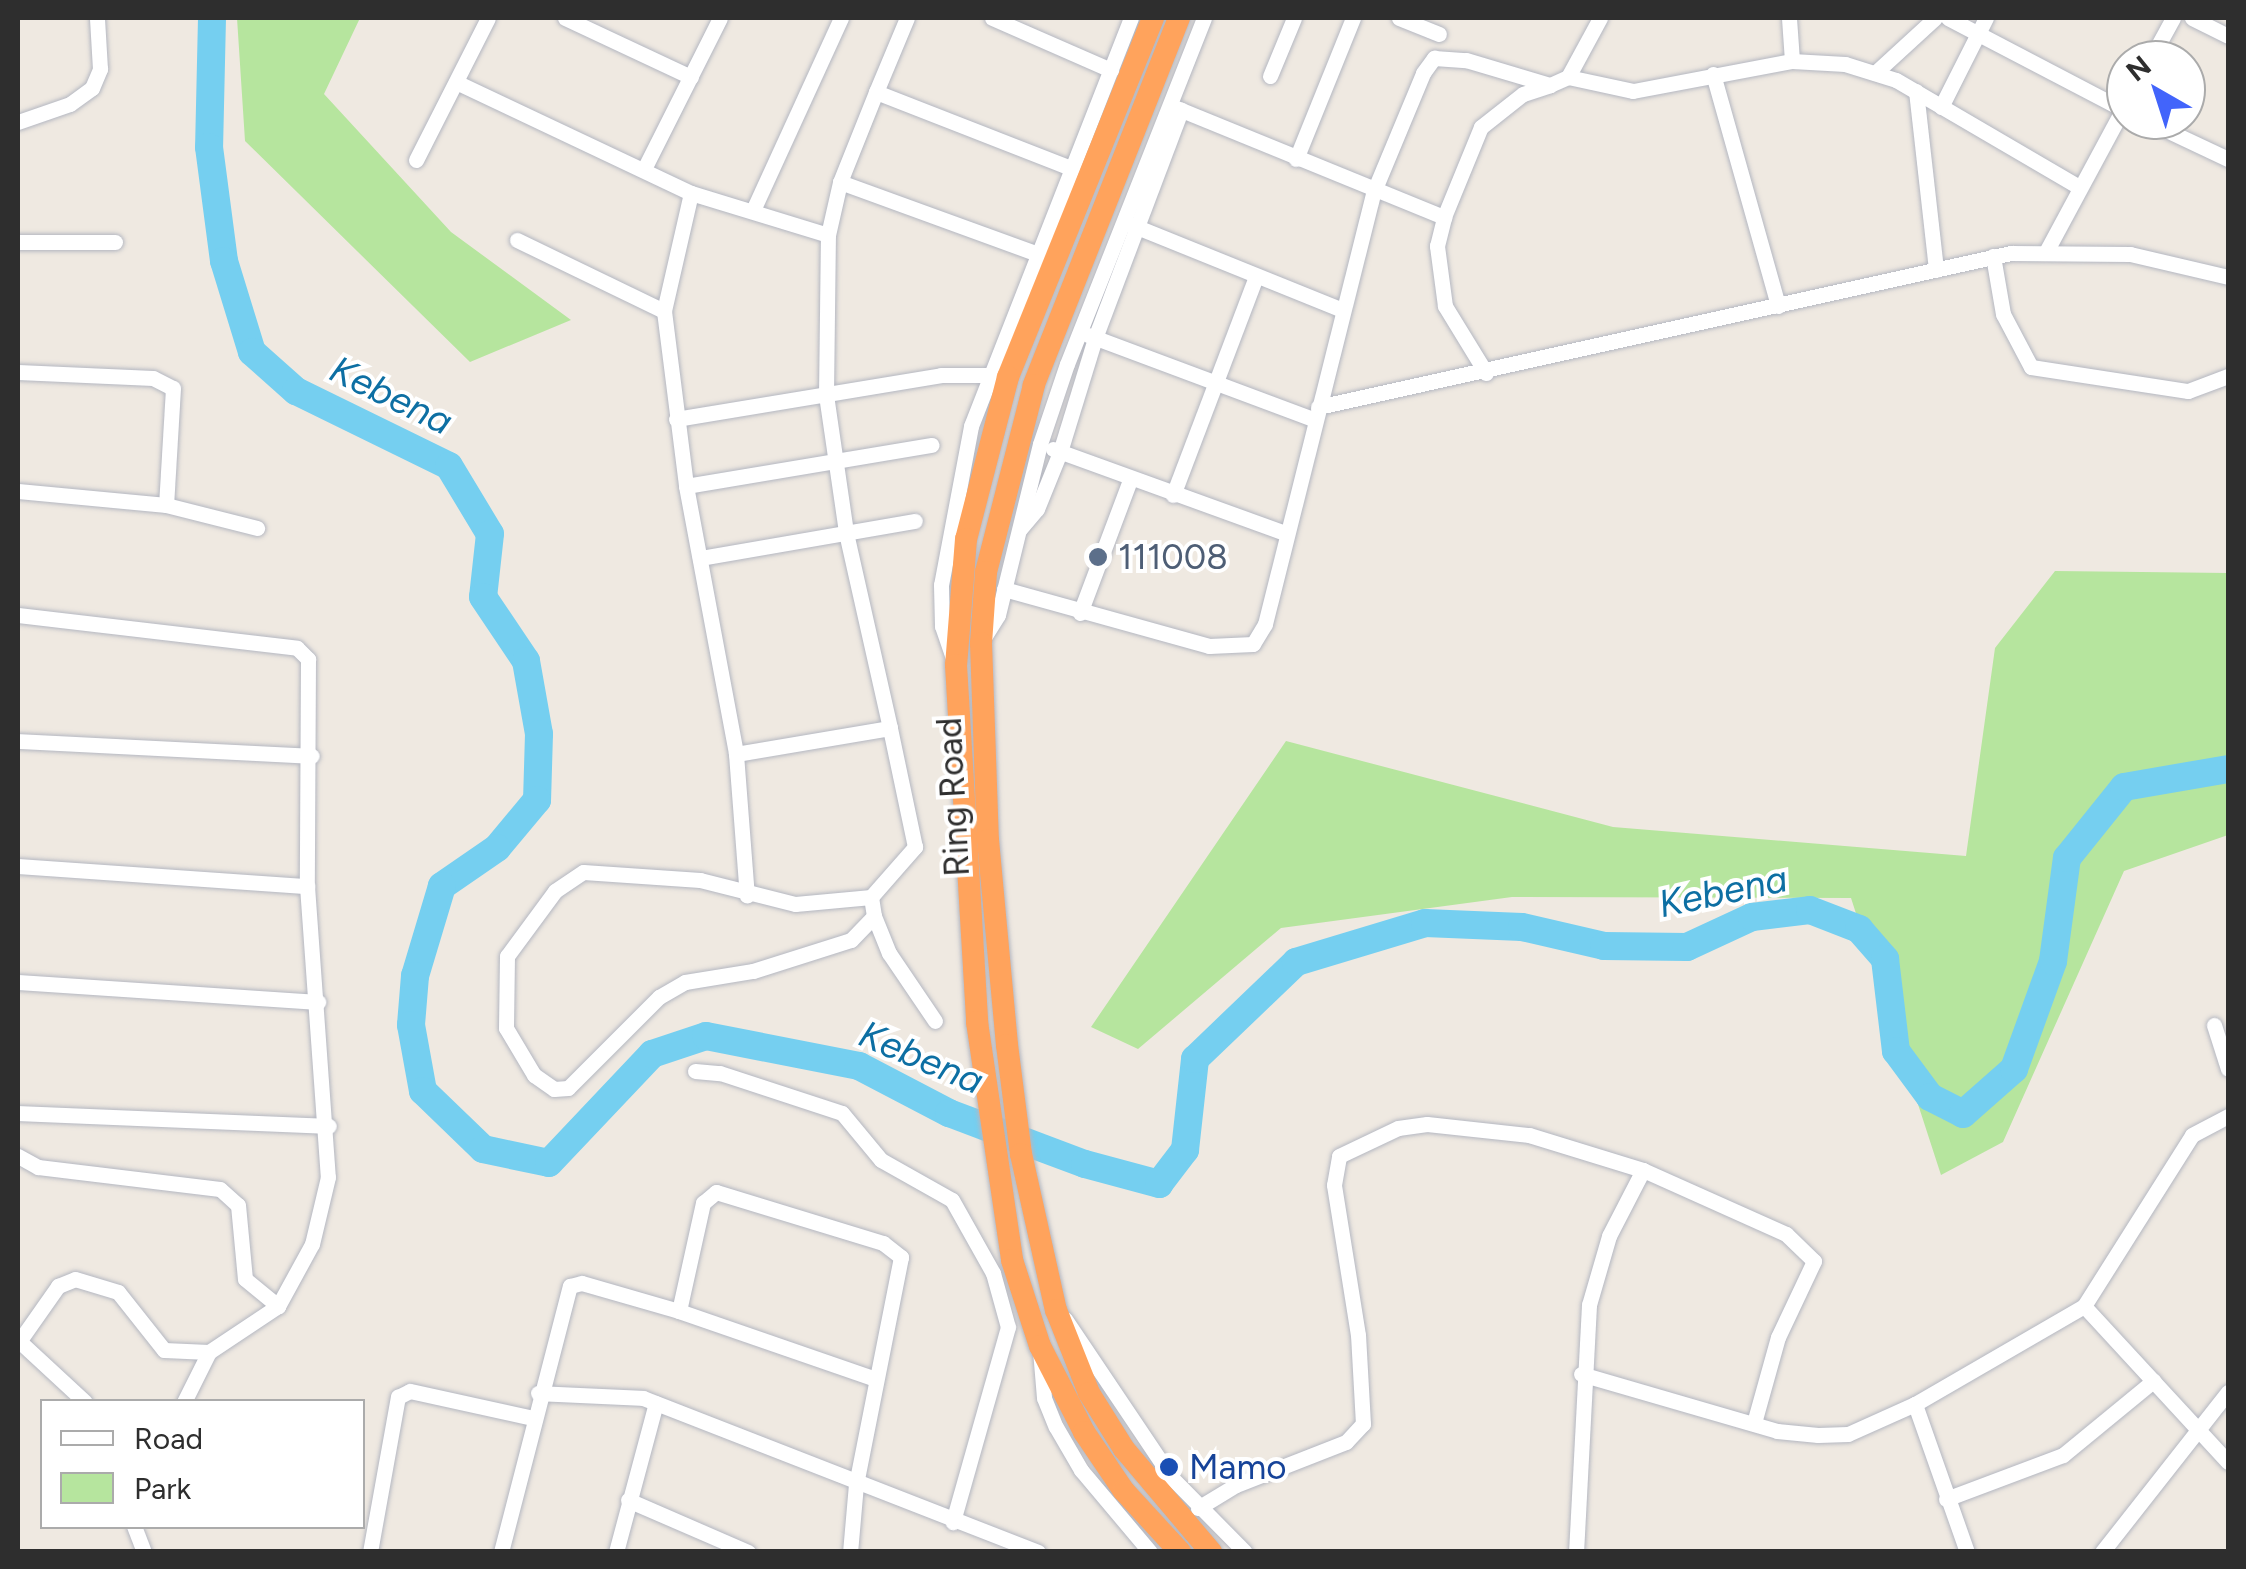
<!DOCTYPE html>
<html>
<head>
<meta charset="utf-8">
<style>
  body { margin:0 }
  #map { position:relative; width:2246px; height:1569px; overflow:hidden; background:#efe9e1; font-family:Figtree,sans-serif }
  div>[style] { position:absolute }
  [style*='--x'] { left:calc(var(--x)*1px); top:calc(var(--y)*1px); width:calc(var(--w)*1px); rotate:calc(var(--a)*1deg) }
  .green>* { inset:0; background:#b6e59e }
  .river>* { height:28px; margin:-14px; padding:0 14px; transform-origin:14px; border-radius:14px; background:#75cff0 }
  .roads { filter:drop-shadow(0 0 2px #b4b7c1) drop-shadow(0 0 2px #b4b7c1) }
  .minor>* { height:15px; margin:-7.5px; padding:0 7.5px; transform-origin:7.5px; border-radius:7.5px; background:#fff }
  .highway>* { height:22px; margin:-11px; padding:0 11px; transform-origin:11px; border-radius:11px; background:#ffa35c }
  .dots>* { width:28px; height:28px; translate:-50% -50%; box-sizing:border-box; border:5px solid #fff; border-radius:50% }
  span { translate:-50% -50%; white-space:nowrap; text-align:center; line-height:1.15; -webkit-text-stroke:8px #fff; paint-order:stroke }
  .service-label { font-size:35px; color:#4e5e75 }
  .left { translate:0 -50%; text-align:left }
  .street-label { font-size:35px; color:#2e2e2e }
  .transit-label { font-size:35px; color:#164399 }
  .water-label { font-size:38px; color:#0d6fa3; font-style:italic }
  .frame { position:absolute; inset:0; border:20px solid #2e2e2e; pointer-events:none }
  .legend { position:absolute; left:40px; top:1399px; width:325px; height:130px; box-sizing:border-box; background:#fff; border:2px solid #ababab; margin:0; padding:12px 18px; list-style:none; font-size:30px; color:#2e2e2e }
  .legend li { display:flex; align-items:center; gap:20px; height:50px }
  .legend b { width:50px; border:2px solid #ababab }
  .north { position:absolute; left:2106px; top:40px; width:100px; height:100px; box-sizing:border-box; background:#fff; border:2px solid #ababab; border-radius:50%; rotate:321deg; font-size:28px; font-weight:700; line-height:40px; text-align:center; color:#2e2e2e }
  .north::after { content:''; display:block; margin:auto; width:35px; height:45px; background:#4264fb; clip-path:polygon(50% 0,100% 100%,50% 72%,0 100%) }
</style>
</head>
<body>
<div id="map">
  <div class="green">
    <i style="clip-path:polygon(237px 18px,360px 18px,324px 94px,451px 232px,571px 320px,470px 362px,245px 141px)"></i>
    <i style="clip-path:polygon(2055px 571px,2228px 573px,2228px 835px,2124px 871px,2003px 1142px,1941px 1175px,1851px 898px,1512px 897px,1281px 928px,1138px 1049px,1091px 1027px,1286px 741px,1613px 827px,1966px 856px,1995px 648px)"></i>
  </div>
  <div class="river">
    <i style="--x:212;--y:18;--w:129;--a:91.3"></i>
    <i style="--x:209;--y:147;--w:115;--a:82.5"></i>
    <i style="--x:224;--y:261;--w:95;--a:72.9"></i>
    <i style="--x:252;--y:352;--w:59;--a:41.6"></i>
    <i style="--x:296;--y:391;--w:170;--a:26.1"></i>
    <i style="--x:449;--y:466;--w:79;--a:58.9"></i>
    <i style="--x:490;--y:534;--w:63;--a:96.3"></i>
    <i style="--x:483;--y:597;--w:77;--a:56.1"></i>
    <i style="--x:526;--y:661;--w:74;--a:79.9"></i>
    <i style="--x:539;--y:734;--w:66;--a:91.7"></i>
    <i style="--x:537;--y:800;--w:62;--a:129.8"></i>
    <i style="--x:497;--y:848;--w:67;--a:145.4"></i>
    <i style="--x:442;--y:886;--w:94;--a:106.7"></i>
    <i style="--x:415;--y:976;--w:49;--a:94.7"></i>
    <i style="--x:411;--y:1025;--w:67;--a:79.7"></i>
    <i style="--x:423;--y:1091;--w:83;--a:44"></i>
    <i style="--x:483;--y:1149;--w:67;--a:12"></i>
    <i style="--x:549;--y:1163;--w:150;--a:-46.6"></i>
    <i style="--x:652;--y:1054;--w:57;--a:-18.4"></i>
    <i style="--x:706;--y:1036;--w:156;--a:11.1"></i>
    <i style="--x:859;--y:1066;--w:102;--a:27.6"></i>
    <i style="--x:949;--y:1113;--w:145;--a:20.6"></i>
    <i style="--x:1085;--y:1164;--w:77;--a:15.1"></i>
    <i style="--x:1159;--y:1184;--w:43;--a:-52.6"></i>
    <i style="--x:1185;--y:1150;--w:92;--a:-83.7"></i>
    <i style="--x:1195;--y:1059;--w:140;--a:-43.8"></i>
    <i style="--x:1296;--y:962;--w:135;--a:-16.8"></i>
    <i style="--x:1425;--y:923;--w:97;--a:2.4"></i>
    <i style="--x:1522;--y:927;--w:84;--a:13"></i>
    <i style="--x:1604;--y:946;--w:83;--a:0.7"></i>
    <i style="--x:1687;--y:947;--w:72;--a:-24.8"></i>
    <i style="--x:1752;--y:917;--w:58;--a:-6.9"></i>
    <i style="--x:1810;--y:910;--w:53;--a:21.2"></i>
    <i style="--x:1859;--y:929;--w:40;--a:49"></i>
    <i style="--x:1885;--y:959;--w:93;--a:83.2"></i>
    <i style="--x:1896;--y:1051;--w:57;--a:53.5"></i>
    <i style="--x:1930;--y:1097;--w:37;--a:27"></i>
    <i style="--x:1963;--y:1114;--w:68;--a:-41.4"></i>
    <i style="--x:2014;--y:1069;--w:115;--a:-70.1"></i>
    <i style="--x:2053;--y:961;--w:104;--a:-82.3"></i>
    <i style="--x:2067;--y:858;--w:91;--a:-51.2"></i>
    <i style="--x:2124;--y:787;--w:106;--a:-9.8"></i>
  </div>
  <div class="roads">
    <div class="minor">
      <i style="--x:565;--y:18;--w:139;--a:25.1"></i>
      <i style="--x:992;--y:18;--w:130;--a:23.6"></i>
      <i style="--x:1399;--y:18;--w:43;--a:21.8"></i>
      <i style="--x:1789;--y:18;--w:43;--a:86"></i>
      <i style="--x:1948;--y:18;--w:201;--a:27.6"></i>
      <i style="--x:2192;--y:18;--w:40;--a:26.6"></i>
      <i style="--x:2150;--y:60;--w:48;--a:-61.3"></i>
      <i style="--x:1875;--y:73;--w:81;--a:-42.5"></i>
      <i style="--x:1713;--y:74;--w:241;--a:74.3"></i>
      <i style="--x:1270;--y:76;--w:63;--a:-67.5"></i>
      <i style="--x:1568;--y:77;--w:66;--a:12.2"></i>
      <i style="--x:1633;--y:91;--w:162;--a:-10.7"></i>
      <i style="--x:1792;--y:61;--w:53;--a:3.2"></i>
      <i style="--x:1845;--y:64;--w:53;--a:17.4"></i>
      <i style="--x:1896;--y:80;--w:212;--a:30.3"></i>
      <i style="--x:456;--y:82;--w:260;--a:25.3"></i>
      <i style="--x:691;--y:193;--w:143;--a:17"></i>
      <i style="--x:1916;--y:91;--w:180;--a:83.6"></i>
      <i style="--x:876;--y:92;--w:80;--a:-67.3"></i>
      <i style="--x:1174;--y:107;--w:292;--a:22.2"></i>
      <i style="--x:1941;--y:107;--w:100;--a:-63.2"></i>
      <i style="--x:2145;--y:120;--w:92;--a:25.2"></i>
      <i style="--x:18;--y:122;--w:55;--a:-19.1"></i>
      <i style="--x:70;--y:104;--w:27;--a:-36"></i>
      <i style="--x:92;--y:88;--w:21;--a:-67"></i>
      <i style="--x:100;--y:69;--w:51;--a:-93.4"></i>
      <i style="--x:1296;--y:159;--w:152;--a:-68"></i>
      <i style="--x:416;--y:160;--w:159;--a:-63.1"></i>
      <i style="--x:644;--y:169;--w:169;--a:-63.3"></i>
      <i style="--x:840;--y:182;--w:208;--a:20"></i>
      <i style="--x:691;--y:193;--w:121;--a:102.9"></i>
      <i style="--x:664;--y:311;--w:176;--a:82.8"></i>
      <i style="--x:686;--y:486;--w:273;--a:79.4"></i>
      <i style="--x:736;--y:754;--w:142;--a:85.6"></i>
      <i style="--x:754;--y:208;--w:209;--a:-65.4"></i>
      <i style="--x:1132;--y:225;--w:227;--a:22"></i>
      <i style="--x:517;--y:240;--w:163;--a:25.8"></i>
      <i style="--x:18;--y:242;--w:97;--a:0"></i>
      <i style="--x:2047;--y:250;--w:167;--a:-61.7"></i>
      <i style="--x:1993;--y:256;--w:59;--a:80.2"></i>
      <i style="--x:2003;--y:314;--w:60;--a:62.2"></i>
      <i style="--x:2031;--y:367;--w:159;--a:8.7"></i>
      <i style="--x:2188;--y:391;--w:43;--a:-20.6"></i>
      <i style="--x:1088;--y:335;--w:240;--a:20.5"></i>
      <i style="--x:18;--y:372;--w:135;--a:2.5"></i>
      <i style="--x:153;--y:378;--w:22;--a:27"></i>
      <i style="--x:173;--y:388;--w:117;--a:93.4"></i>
      <i style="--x:1486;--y:373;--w:79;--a:-121.5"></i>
      <i style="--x:1445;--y:306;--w:61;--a:-97.6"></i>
      <i style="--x:1437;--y:246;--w:30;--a:-76"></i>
      <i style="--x:1444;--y:217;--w:97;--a:-67.7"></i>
      <i style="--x:1481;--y:127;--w:53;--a:-38.2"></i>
      <i style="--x:1523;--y:94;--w:28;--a:-18"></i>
      <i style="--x:1318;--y:407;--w:710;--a:-12.53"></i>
      <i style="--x:2011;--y:253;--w:119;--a:0.5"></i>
      <i style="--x:2130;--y:254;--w:101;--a:13.2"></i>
      <i style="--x:676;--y:419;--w:269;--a:-9.4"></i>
      <i style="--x:941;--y:375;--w:46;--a:0"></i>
      <i style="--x:1053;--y:449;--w:247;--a:19.9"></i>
      <i style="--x:686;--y:486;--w:249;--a:-9.5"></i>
      <i style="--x:18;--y:491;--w:149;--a:5.4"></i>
      <i style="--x:166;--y:505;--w:94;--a:14.2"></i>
      <i style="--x:1173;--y:495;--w:234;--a:-69.2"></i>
      <i style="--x:1020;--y:529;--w:26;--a:-50"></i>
      <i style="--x:1037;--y:509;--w:61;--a:-68"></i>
      <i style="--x:1060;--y:452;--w:119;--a:-72.9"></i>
      <i style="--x:1095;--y:338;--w:244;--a:-69.3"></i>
      <i style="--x:700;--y:558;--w:218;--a:-9.8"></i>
      <i style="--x:1004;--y:589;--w:213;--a:15.5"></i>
      <i style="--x:1209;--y:646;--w:44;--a:-2.6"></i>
      <i style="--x:1253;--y:644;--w:23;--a:-59"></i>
      <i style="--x:1265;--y:624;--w:447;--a:-75.9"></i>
      <i style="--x:1374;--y:191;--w:128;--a:-67.4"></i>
      <i style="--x:1423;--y:73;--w:19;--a:-54"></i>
      <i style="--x:1434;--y:58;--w:32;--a:4"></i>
      <i style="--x:1466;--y:60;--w:88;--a:16.6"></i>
      <i style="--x:1550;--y:85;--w:20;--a:-24"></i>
      <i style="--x:1568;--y:77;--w:67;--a:-61.5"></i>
      <i style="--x:1080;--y:613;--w:142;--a:-69.4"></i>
      <i style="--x:18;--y:615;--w:281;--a:6.7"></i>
      <i style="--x:297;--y:648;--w:16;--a:45"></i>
      <i style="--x:308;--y:659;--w:227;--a:90.3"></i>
      <i style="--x:307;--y:886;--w:292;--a:85.9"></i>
      <i style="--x:328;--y:1177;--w:69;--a:103.4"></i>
      <i style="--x:312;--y:1244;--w:71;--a:118.7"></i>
      <i style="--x:278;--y:1306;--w:83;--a:146.3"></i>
      <i style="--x:209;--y:1352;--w:56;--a:116.6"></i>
      <i style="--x:983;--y:639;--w:28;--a:-58"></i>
      <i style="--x:998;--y:615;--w:176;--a:-76.2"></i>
      <i style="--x:1040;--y:444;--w:84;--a:-71.4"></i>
      <i style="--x:1067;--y:364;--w:372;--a:-68.4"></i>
      <i style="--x:953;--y:658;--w:34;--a:-109"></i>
      <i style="--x:942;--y:626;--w:41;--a:-91.4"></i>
      <i style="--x:941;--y:585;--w:162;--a:-79.3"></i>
      <i style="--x:971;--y:426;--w:438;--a:-68.6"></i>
      <i style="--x:18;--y:741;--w:294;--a:2.9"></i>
      <i style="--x:736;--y:754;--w:156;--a:-9.6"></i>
      <i style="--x:890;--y:728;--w:201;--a:-102.7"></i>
      <i style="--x:846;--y:532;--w:138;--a:-98.3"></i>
      <i style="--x:826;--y:395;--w:160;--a:-89.3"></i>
      <i style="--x:828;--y:235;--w:54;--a:-77.2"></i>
      <i style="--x:840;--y:182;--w:97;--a:-68.2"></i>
      <i style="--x:876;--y:92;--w:209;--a:21.3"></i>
      <i style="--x:18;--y:866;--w:290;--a:4"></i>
      <i style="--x:871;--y:897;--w:76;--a:174.7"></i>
      <i style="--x:795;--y:904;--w:98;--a:-165.8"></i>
      <i style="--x:700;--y:880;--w:117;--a:-176.1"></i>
      <i style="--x:583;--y:872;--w:34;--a:146"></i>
      <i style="--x:555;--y:891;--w:81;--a:126.4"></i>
      <i style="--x:507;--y:956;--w:72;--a:90.8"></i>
      <i style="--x:506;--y:1028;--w:55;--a:59.2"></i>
      <i style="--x:534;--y:1075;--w:24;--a:35"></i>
      <i style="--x:554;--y:1089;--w:14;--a:-4"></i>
      <i style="--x:568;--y:1088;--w:129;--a:-45"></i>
      <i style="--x:659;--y:997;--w:30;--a:-30"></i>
      <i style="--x:685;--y:982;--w:69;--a:-9.2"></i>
      <i style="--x:753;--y:971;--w:103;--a:-17.6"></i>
      <i style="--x:851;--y:940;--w:33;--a:-46"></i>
      <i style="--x:874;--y:916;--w:19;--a:-99"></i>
      <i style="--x:871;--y:897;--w:67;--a:-48.7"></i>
      <i style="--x:915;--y:847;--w:122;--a:-101.9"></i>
      <i style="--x:874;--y:916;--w:40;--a:68"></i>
      <i style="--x:889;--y:953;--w:82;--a:55.9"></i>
      <i style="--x:18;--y:982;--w:301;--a:3.8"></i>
      <i style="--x:2214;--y:1025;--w:46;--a:72.3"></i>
      <i style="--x:695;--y:1071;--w:25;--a:5"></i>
      <i style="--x:720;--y:1073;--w:128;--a:18.2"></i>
      <i style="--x:842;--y:1113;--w:61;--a:50.3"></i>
      <i style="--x:881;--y:1160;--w:81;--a:29.4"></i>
      <i style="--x:952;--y:1200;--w:84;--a:60.7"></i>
      <i style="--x:993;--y:1273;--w:56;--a:74.5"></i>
      <i style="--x:1008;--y:1327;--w:203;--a:105.8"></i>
      <i style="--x:18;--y:1113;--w:311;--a:2.4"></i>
      <i style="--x:18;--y:1156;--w:23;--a:29"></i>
      <i style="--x:38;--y:1167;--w:183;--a:6.9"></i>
      <i style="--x:220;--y:1189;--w:24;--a:42"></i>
      <i style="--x:238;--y:1205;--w:74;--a:84.6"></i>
      <i style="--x:245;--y:1279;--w:43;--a:39.3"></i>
      <i style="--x:1643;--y:1170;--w:157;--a:24.1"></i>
      <i style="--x:1786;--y:1234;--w:39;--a:44"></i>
      <i style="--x:1814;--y:1261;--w:84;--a:115.3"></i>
      <i style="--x:1778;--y:1337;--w:89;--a:105.6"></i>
      <i style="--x:2084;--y:1306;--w:202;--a:-57.7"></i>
      <i style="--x:2192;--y:1135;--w:41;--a:-27.8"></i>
      <i style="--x:679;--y:1311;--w:111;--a:-77.5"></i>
      <i style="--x:703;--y:1203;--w:17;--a:-40"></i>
      <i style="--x:716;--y:1192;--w:175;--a:17"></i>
      <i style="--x:883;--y:1243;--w:23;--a:38"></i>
      <i style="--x:901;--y:1257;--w:231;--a:101.2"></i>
      <i style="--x:856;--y:1484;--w:68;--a:95"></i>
      <i style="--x:1065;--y:1319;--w:190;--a:56.1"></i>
      <i style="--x:1171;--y:1477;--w:105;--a:45.4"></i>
      <i style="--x:18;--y:1340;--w:91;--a:42.8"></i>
      <i style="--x:18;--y:1343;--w:70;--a:-54.9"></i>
      <i style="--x:58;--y:1286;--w:18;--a:-22"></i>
      <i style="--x:75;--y:1279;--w:45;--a:16.8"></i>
      <i style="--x:118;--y:1292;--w:74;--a:51.6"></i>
      <i style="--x:164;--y:1350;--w:45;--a:2.5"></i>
      <i style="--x:1040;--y:1350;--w:48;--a:85.2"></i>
      <i style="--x:1044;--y:1398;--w:31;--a:68"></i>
      <i style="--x:1056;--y:1427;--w:50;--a:59.8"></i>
      <i style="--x:1081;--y:1470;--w:107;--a:49.9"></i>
      <i style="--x:1581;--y:1374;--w:204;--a:16.2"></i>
      <i style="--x:1777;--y:1431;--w:41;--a:5.6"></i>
      <i style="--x:1818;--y:1435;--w:30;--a:-2"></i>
      <i style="--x:1848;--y:1434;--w:73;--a:-24.1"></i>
      <i style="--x:538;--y:1393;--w:105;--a:2.7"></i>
      <i style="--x:643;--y:1398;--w:424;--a:21.3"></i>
      <i style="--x:1946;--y:1499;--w:125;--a:-20.6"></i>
      <i style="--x:2063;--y:1455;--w:117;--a:-39.4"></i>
      <i style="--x:628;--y:1500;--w:131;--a:23.4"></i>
      <i style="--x:1198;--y:1508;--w:44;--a:-31.2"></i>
      <i style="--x:1236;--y:1485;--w:118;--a:-21.4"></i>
      <i style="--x:1346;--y:1442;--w:25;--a:-47"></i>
      <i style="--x:1363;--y:1424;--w:89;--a:-93.2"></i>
      <i style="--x:1358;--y:1335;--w:152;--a:-99.1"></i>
      <i style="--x:1334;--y:1185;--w:29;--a:-80"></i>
      <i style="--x:1339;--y:1156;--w:65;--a:-25.4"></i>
      <i style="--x:1398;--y:1128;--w:29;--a:-8"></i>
      <i style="--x:1427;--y:1124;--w:103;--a:6.2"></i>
      <i style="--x:1529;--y:1135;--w:119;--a:17.1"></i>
      <i style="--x:1643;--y:1170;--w:74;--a:117.3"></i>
      <i style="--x:1609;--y:1236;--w:72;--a:106.2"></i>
      <i style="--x:1589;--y:1305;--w:247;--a:93"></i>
      <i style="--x:134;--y:1526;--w:28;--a:69"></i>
      <i style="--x:370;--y:1552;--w:158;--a:-79.8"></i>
      <i style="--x:398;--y:1397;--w:13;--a:-27"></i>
      <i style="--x:410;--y:1391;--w:126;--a:12.4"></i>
      <i style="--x:501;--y:1552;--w:275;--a:-75.5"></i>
      <i style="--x:570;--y:1286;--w:12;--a:-14"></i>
      <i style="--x:582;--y:1283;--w:101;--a:16.1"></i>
      <i style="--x:679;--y:1311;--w:207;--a:19.1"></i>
      <i style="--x:616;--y:1552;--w:154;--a:-75"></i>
      <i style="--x:1967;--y:1552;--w:157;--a:-109.4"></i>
      <i style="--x:1915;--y:1404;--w:195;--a:-30.1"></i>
      <i style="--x:2084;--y:1306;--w:212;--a:47.3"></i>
      <i style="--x:2102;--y:1552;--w:204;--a:-51.8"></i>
    </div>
    <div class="highway">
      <i style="--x:1153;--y:18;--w:387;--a:112"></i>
      <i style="--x:1008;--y:377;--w:167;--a:104.5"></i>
      <i style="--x:966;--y:539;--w:126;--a:94.5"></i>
      <i style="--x:956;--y:665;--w:358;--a:86.6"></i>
      <i style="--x:977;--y:1022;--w:241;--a:81.6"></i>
      <i style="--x:1012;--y:1260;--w:90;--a:72"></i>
      <i style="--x:1040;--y:1346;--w:97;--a:62.9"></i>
      <i style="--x:1084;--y:1432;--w:71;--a:55.9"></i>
      <i style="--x:1124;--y:1491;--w:83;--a:47.4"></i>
      <i style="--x:1179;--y:18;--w:395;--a:111.6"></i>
      <i style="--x:1034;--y:385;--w:193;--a:104.4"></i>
      <i style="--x:986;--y:572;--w:71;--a:94"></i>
      <i style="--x:981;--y:643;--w:197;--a:88"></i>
      <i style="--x:988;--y:840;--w:206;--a:84.7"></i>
      <i style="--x:1007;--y:1045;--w:110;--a:82.7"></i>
      <i style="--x:1021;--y:1154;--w:160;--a:77.4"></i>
      <i style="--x:1056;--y:1310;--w:89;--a:68.3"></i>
      <i style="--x:1089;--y:1393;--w:66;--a:58"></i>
      <i style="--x:1124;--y:1449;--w:135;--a:49.8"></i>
    </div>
  </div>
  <div class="dots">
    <i style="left:1098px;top:557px;background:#5c6f8a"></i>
    <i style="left:1169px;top:1467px;background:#1a4fb4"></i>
  </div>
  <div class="service-label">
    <span class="left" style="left:1118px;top:557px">111008</span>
  </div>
  <div class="street-label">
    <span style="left:953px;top:797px;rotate:-93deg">Ring Road</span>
  </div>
  <div class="transit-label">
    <span class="left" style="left:1189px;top:1467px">Mamo</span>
  </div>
  <div class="water-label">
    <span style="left:391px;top:396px;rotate:26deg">Kebena</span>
    <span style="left:1723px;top:892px;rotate:-12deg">Kebena</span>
    <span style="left:921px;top:1058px;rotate:23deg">Kebena</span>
  </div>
  <div class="frame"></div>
  <ul class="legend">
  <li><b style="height:12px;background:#fff"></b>Road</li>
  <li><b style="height:28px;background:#b6e59e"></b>Park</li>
  </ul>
  <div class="north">N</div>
</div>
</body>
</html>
